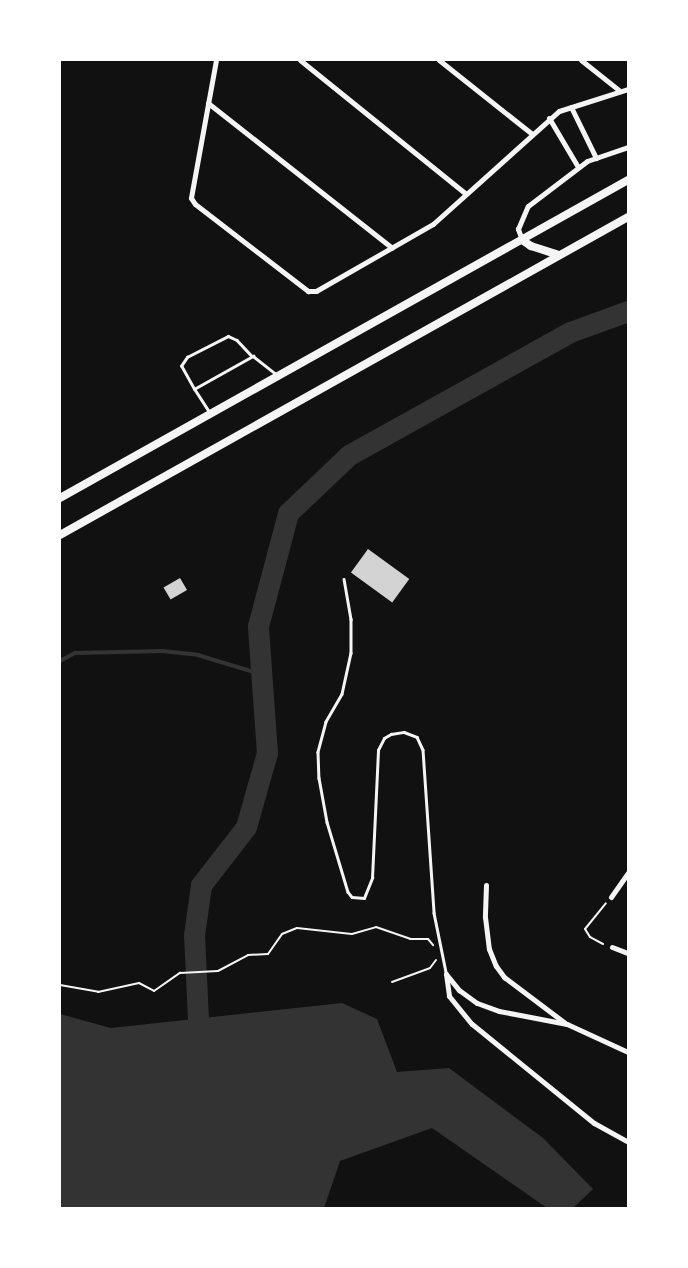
<!DOCTYPE html>
<html>
<head>
<meta charset="utf-8">
<style>
  body { margin:0 }
  #map { position:relative; width:688px; height:1268px; overflow:hidden; background:#111; font-family:"DejaVu Sans",sans-serif }
  div>[style] { position:absolute }
  [style*='--x'] { left:calc(var(--x)*1px); top:calc(var(--y)*1px); width:calc(var(--w)*1px); rotate:calc(var(--a)*1deg) }
  .water>* { inset:0; background:#333 }
  .stream>* { height:3.5px; margin:-1.75px; padding:0 1.75px; transform-origin:1.75px; border-radius:1.75px; background:#333 }
  .river>* { height:21px; margin:-10.5px; padding:0 10.5px; transform-origin:10.5px; border-radius:10.5px; background:#333 }
  .building>* { inset:0; background:#d3d3d3; transform-origin:0 0 }
  .path>* { height:2px; margin:-1px; padding:0 1px; transform-origin:1px; border-radius:1px; background:#f5f5f5 }
  .service>* { height:2.5px; margin:-1.25px; padding:0 1.25px; transform-origin:1.25px; border-radius:1.25px; background:#f5f5f5 }
  .minor>* { height:5px; margin:-2.5px; padding:0 2.5px; transform-origin:2.5px; border-radius:2.5px; background:#f5f5f5 }
  .primary>* { height:8px; margin:-4px; padding:0 4px; transform-origin:4px; border-radius:4px; background:#f5f5f5 }
  span { translate:-50% -50%; white-space:nowrap; text-align:center; line-height:1.15; -webkit-text-stroke:5px #fff; paint-order:stroke }
  .frame { position:absolute; inset:0; border:61px solid #fff; pointer-events:none }
</style>
</head>
<body>
<div id="map">
  <div class="water">
    <i style="clip-path:polygon(342px 1003px,377px 1019px,397px 1072px,449px 1068px,543px 1138px,593px 1189px,573px 1208px,547px 1208px,432px 1128px,340px 1161px,324px 1208px,60px 1208px,60px 1014px,111px 1028px)"></i>
  </div>
  <div class="stream">
    <i style="--x:60;--y:661;--w:17;--a:-28"></i>
    <i style="--x:75;--y:653;--w:87;--a:-1.3"></i>
    <i style="--x:162;--y:651;--w:36;--a:6"></i>
    <i style="--x:198;--y:655;--w:66;--a:16.8"></i>
  </div>
  <div class="river">
    <i style="--x:204;--y:1047;--w:29;--a:-102"></i>
    <i style="--x:198;--y:1019;--w:84;--a:-92.7"></i>
    <i style="--x:194;--y:935;--w:50;--a:-82"></i>
    <i style="--x:201;--y:885;--w:73;--a:-52.2"></i>
    <i style="--x:246;--y:827;--w:77;--a:-74.2"></i>
    <i style="--x:267;--y:753;--w:127;--a:-94.1"></i>
    <i style="--x:258;--y:626;--w:117;--a:-75.1"></i>
    <i style="--x:288;--y:513;--w:84;--a:-43.6"></i>
    <i style="--x:349;--y:455;--w:253;--a:-29.1"></i>
    <i style="--x:570;--y:332;--w:62;--a:-19.9"></i>
  </div>
  <div class="building">
    <i style="left:368px;top:549px;width:51px;height:29px;rotate:36deg"></i>
    <i style="left:180px;top:578px;width:14px;height:19px;rotate:60deg"></i>
  </div>
  <div class="path">
    <i style="--x:603;--y:944;--w:15;--a:-152"></i>
    <i style="--x:590;--y:937;--w:9;--a:-122"></i>
    <i style="--x:585;--y:929;--w:33;--a:-51"></i>
    <i style="--x:392;--y:982;--w:40;--a:-20.2"></i>
    <i style="--x:430;--y:968;--w:10;--a:-53"></i>
    <i style="--x:60;--y:985;--w:39;--a:10"></i>
    <i style="--x:98;--y:992;--w:42;--a:-12.4"></i>
    <i style="--x:139;--y:983;--w:17;--a:28"></i>
    <i style="--x:154;--y:991;--w:32;--a:-35"></i>
    <i style="--x:180;--y:973;--w:38;--a:-3"></i>
    <i style="--x:218;--y:971;--w:34;--a:-28"></i>
    <i style="--x:248;--y:955;--w:20;--a:-3"></i>
    <i style="--x:268;--y:954;--w:24;--a:-55"></i>
    <i style="--x:282;--y:934;--w:16;--a:-22"></i>
    <i style="--x:297;--y:928;--w:55;--a:6.2"></i>
    <i style="--x:352;--y:934;--w:25;--a:-16"></i>
    <i style="--x:376;--y:927;--w:36;--a:19"></i>
    <i style="--x:410;--y:939;--w:18;--a:0"></i>
    <i style="--x:428;--y:939;--w:8;--a:50"></i>
  </div>
  <div class="service">
    <i style="--x:194;--y:389;--w:26;--a:-119"></i>
    <i style="--x:181;--y:366;--w:11;--a:-56"></i>
    <i style="--x:187;--y:357;--w:46;--a:-27.1"></i>
    <i style="--x:228;--y:336;--w:10;--a:24"></i>
    <i style="--x:237;--y:340;--w:22;--a:47"></i>
    <i style="--x:209;--y:412;--w:27;--a:-123"></i>
    <i style="--x:194;--y:389;--w:68;--a:-29.2"></i>
    <i style="--x:253;--y:356;--w:31;--a:38"></i>
    <i style="--x:344;--y:579;--w:41;--a:80.1"></i>
    <i style="--x:351;--y:619;--w:34;--a:90"></i>
    <i style="--x:351;--y:653;--w:42;--a:102.4"></i>
    <i style="--x:342;--y:694;--w:32;--a:120"></i>
    <i style="--x:326;--y:722;--w:31;--a:105"></i>
    <i style="--x:318;--y:752;--w:26;--a:88"></i>
    <i style="--x:319;--y:778;--w:45;--a:79.7"></i>
    <i style="--x:327;--y:822;--w:73;--a:73.3"></i>
    <i style="--x:348;--y:892;--w:6;--a:51"></i>
    <i style="--x:352;--y:897;--w:12;--a:5"></i>
    <i style="--x:364;--y:898;--w:22;--a:-68"></i>
    <i style="--x:372;--y:878;--w:128;--a:-87.3"></i>
    <i style="--x:378;--y:750;--w:13;--a:-63"></i>
    <i style="--x:384;--y:738;--w:8;--a:-30"></i>
    <i style="--x:391;--y:734;--w:13;--a:-9"></i>
    <i style="--x:404;--y:732;--w:14;--a:21"></i>
    <i style="--x:417;--y:737;--w:14;--a:65"></i>
    <i style="--x:423;--y:750;--w:163;--a:86.1"></i>
    <i style="--x:434;--y:913;--w:60;--a:78.5"></i>
  </div>
  <div class="minor">
    <i style="--x:216;--y:60;--w:140;--a:100.3"></i>
    <i style="--x:191;--y:198;--w:7;--a:56"></i>
    <i style="--x:195;--y:204;--w:143;--a:37.6"></i>
    <i style="--x:308;--y:291;--w:8;--a:0"></i>
    <i style="--x:316;--y:291;--w:135;--a:-29.8"></i>
    <i style="--x:433;--y:224;--w:169;--a:-41.9"></i>
    <i style="--x:559;--y:111;--w:72;--a:-17.7"></i>
    <i style="--x:300;--y:60;--w:213;--a:38.9"></i>
    <i style="--x:439;--y:60;--w:119;--a:38.5"></i>
    <i style="--x:581;--y:60;--w:50;--a:38.5"></i>
    <i style="--x:208;--y:103;--w:234;--a:38.2"></i>
    <i style="--x:571;--y:107;--w:57;--a:63.9"></i>
    <i style="--x:549;--y:118;--w:57;--a:59.4"></i>
    <i style="--x:522;--y:240;--w:12;--a:-110"></i>
    <i style="--x:518;--y:229;--w:25;--a:-67"></i>
    <i style="--x:528;--y:206;--w:74;--a:-37.3"></i>
    <i style="--x:587;--y:161;--w:43;--a:-18.9"></i>
    <i style="--x:486;--y:885;--w:32;--a:92"></i>
    <i style="--x:485;--y:917;--w:32;--a:83"></i>
    <i style="--x:489;--y:949;--w:18;--a:68"></i>
    <i style="--x:496;--y:966;--w:14;--a:54"></i>
    <i style="--x:504;--y:977;--w:76;--a:37"></i>
    <i style="--x:611;--y:897;--w:29;--a:-55"></i>
    <i style="--x:612;--y:947;--w:17;--a:21"></i>
    <i style="--x:446;--y:974;--w:22;--a:82"></i>
    <i style="--x:449;--y:996;--w:36;--a:51"></i>
    <i style="--x:472;--y:1024;--w:157;--a:39.1"></i>
    <i style="--x:594;--y:1123;--w:39;--a:29"></i>
    <i style="--x:446;--y:974;--w:21;--a:51"></i>
    <i style="--x:459;--y:990;--w:22;--a:36"></i>
    <i style="--x:477;--y:1003;--w:23;--a:20"></i>
    <i style="--x:499;--y:1011;--w:69;--a:10.8"></i>
    <i style="--x:567;--y:1024;--w:67;--a:24.7"></i>
  </div>
  <div class="primary">
    <i style="--x:522;--y:240;--w:11;--a:34"></i>
    <i style="--x:531;--y:246;--w:28;--a:18"></i>
    <i style="--x:60;--y:498;--w:651;--a:-29.24"></i>
    <i style="--x:60;--y:535;--w:651;--a:-29.24"></i>
  </div>
  <div class="frame"></div>
</div>
</body>
</html>
